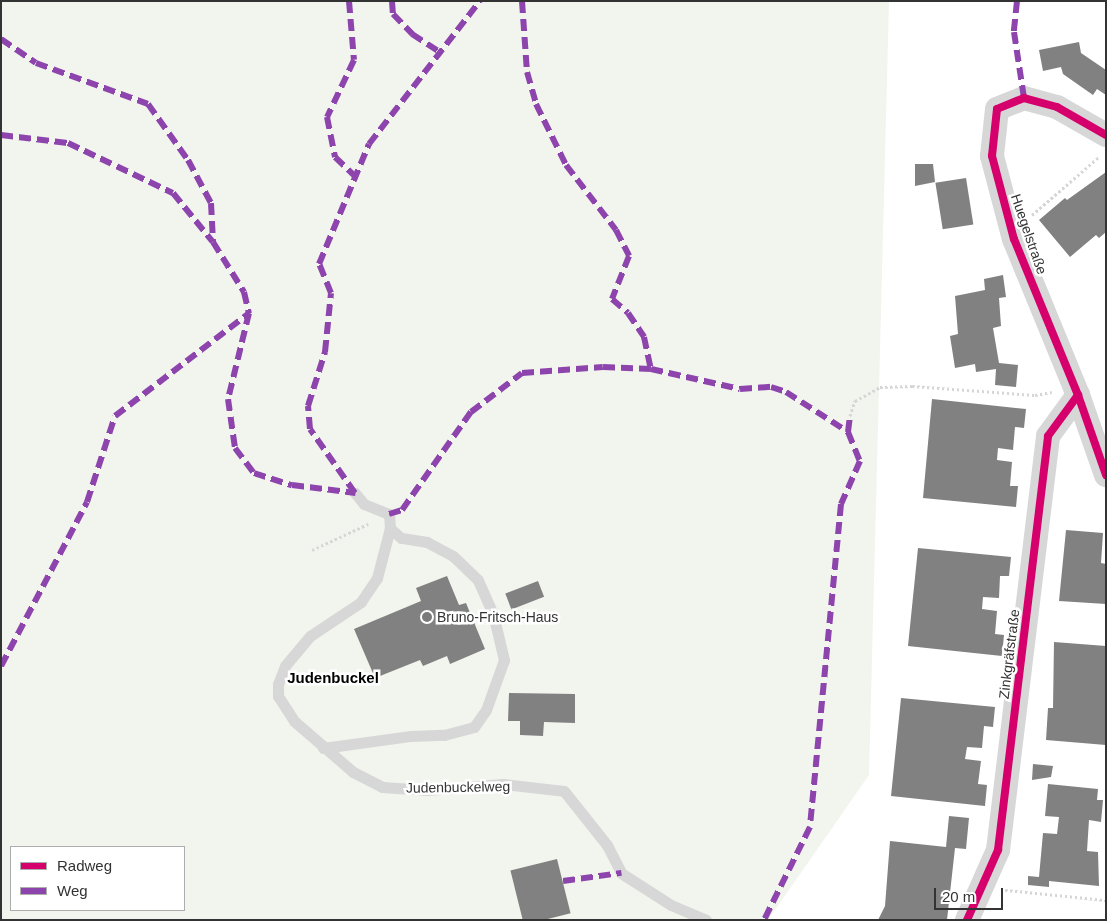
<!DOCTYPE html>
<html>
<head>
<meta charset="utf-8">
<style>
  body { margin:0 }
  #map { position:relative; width:1107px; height:921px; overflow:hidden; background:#fff; font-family:Arial,sans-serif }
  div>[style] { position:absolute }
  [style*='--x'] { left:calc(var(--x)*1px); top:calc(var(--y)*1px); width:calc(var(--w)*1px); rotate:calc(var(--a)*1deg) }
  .green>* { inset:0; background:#f1f5ed }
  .building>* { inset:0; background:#818181; transform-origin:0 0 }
  .path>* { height:3px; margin-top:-1.5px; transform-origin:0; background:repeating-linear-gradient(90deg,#d6d6d6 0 2.5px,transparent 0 5px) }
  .service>* { height:11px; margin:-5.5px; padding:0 5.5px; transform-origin:5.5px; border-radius:5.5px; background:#d7d7d7 }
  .minor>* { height:24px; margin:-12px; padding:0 12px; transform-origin:12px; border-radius:12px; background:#d7d7d7 }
  .quiet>* { height:6px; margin-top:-3px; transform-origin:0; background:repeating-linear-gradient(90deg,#8e44ad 0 12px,transparent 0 18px) }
  .cycleway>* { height:8px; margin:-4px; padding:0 4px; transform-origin:4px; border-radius:4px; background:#d6006c }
  .dots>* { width:14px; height:14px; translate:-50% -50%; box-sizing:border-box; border:2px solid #fff; border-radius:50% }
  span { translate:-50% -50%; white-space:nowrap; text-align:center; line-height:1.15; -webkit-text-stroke:5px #fff; paint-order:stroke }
  .street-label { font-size:14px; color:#333 }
  .poi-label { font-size:14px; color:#333 }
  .left { translate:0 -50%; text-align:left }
  .neighbourhood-label { font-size:15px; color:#000; font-weight:700 }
  .frame { position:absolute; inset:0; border:2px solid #333; pointer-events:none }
  .legend { position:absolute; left:10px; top:846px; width:175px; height:65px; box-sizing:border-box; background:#fff; border:1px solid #adadad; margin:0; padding:6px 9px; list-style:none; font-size:15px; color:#333 }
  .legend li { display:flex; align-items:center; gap:10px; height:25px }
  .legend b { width:25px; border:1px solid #adadad }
  .scale { position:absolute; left:934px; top:888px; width:69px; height:22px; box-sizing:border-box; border:2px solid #333; border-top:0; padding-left:6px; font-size:15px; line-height:18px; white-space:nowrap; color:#333; -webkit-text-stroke:4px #fff; paint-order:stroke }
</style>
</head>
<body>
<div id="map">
  <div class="green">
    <i style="clip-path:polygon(evenodd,1px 1px,889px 1px,869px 775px,768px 920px,1px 920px,1px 1px,11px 847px,184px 847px,184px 910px,11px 910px,11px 847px)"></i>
  </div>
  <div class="building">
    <i style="clip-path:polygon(1079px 42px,1081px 53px,1106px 70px,1106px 95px,1097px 89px,1093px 95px,1063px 74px,1061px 67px,1043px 71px,1039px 50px)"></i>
    <i style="clip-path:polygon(915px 164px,933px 164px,935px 182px,915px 186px)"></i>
    <i style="clip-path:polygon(1106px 172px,1106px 232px,1099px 238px,1096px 235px,1070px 257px,1039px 220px,1065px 198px,1067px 200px)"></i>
    <i style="left:966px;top:178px;width:47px;height:31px;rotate:81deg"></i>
    <i style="clip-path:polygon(1003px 275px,1006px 297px,999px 298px,1001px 326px,993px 328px,999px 363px,1018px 365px,1016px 387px,995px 385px,996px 369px,976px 372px,975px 364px,955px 368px,950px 336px,958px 334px,955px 296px,985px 290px,984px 279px)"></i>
    <i style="clip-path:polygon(932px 399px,1026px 409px,1024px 428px,1015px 427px,1013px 450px,998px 448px,997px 460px,1012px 462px,1010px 486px,1018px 486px,1016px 507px,923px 498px)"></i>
    <i style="clip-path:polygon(1066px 530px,1103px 533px,1101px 563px,1106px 564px,1106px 604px,1059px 601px)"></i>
    <i style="clip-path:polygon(918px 548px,1011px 557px,1009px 576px,1000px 576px,999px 598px,983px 597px,982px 609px,997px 611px,995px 634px,1004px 635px,1002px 656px,908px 646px)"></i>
    <i style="clip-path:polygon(447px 576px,459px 605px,466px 603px,485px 649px,450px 664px,447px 656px,423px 666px,420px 660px,375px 678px,354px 629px,421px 601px,416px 588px)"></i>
    <i style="left:538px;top:581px;width:17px;height:35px;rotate:69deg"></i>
    <i style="clip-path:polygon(1054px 642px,1106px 646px,1106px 745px,1046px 740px,1048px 708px,1053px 708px)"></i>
    <i style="clip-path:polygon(509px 693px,575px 694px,575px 723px,544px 722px,543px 736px,520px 735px,520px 721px,508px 721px)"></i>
    <i style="clip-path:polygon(901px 698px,995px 707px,993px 727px,984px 726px,982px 748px,967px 747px,965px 759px,981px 761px,978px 784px,987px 785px,985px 806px,891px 796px)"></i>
    <i style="clip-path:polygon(1033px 764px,1053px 766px,1051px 777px,1032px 780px)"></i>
    <i style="clip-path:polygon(1048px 784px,1098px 789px,1097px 800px,1103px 800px,1101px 822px,1089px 820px,1087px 851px,1098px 852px,1099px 886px,1049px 881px,1049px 887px,1028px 885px,1028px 876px,1039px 877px,1043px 833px,1057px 834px,1059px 817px,1045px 816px)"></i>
    <i style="clip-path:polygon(949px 816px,969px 818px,966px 849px,955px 848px,947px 920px,878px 920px,885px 906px,890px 841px,946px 847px)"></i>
    <i style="left:557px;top:859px;width:56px;height:48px;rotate:76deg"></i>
  </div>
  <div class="path">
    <i style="--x:1032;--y:215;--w:89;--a:-40.9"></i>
    <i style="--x:850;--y:416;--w:16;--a:-72"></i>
    <i style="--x:855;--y:401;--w:29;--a:-29"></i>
    <i style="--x:880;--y:387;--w:32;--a:-2"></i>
    <i style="--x:912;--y:386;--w:123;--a:4.2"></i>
    <i style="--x:1035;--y:395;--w:17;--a:-10"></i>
    <i style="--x:312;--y:550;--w:62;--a:-24.9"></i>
    <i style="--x:1005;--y:890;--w:101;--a:5.7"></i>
  </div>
  <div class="service">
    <i style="--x:355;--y:493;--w:14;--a:51"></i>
    <i style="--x:364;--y:504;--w:27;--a:22"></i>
    <i style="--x:389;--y:514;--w:14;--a:86"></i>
    <i style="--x:390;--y:528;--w:52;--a:104.6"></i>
    <i style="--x:377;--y:578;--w:29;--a:124"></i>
    <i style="--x:361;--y:602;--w:61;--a:146.3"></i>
    <i style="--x:310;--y:636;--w:39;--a:130"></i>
    <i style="--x:285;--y:666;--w:19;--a:111"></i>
    <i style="--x:278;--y:684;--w:12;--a:90"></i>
    <i style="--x:278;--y:696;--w:30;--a:57"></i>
    <i style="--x:294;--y:721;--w:78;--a:40.8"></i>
    <i style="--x:353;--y:772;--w:33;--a:27"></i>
    <i style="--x:382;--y:787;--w:45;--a:3.8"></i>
    <i style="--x:427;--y:790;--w:76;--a:-4.5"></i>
    <i style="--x:503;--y:784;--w:61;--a:6.5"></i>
    <i style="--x:564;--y:791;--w:69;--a:51.5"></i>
    <i style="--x:607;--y:845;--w:31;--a:63"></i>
    <i style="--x:621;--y:873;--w:59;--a:32.6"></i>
    <i style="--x:671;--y:905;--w:38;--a:23"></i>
    <i style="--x:323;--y:748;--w:89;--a:-7.8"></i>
    <i style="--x:411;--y:736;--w:33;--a:-2"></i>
    <i style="--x:444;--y:735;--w:31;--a:-15"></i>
    <i style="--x:474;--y:727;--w:21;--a:-55"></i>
    <i style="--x:486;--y:710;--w:53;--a:-70.2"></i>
    <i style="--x:504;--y:660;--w:47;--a:-103.4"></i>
    <i style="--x:493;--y:614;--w:37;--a:-114"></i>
    <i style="--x:478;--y:580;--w:35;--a:-136"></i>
    <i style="--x:453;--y:556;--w:30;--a:-152"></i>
    <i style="--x:427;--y:542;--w:26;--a:-171"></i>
    <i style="--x:401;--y:538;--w:15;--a:-138"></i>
  </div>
  <div class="minor">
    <i style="--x:1106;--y:135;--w:56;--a:-150.3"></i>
    <i style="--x:1057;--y:107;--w:34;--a:-165"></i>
    <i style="--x:1024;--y:98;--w:29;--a:158"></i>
    <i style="--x:997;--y:109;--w:47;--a:96.1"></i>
    <i style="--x:992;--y:156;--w:86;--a:75.2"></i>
    <i style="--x:1014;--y:239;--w:169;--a:67.7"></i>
    <i style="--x:1078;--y:395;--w:85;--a:70.7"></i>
    <i style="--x:967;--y:920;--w:77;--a:-66.1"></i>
    <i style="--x:998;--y:850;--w:417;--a:-83.1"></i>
    <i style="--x:1048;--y:436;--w:51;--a:-53.8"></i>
  </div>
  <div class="quiet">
    <i style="--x:349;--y:1;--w:59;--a:85.2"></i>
    <i style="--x:354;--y:60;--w:63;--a:115.3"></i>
    <i style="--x:327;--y:117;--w:41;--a:78.7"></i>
    <i style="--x:335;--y:157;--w:28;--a:44"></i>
    <i style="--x:392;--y:1;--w:13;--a:86"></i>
    <i style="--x:393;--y:14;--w:28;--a:46"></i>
    <i style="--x:412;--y:34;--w:33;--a:33"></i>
    <i style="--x:522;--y:1;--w:71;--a:86"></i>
    <i style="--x:527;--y:72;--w:33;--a:74"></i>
    <i style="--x:536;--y:104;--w:68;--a:63.8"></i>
    <i style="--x:566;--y:165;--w:82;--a:52.4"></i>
    <i style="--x:616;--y:230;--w:29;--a:63"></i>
    <i style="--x:629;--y:256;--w:46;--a:111.6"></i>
    <i style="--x:612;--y:299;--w:21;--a:41"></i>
    <i style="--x:628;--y:313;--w:29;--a:56"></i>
    <i style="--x:644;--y:337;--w:33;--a:78"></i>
    <i style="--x:651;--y:369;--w:91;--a:12.7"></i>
    <i style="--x:740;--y:389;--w:31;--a:-4"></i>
    <i style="--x:771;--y:387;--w:16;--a:18"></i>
    <i style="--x:786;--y:392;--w:74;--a:32.8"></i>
    <i style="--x:848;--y:432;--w:31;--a:68"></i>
    <i style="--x:860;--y:461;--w:47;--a:113.8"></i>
    <i style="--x:841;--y:504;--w:324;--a:95.5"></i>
    <i style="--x:810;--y:827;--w:104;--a:116.3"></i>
    <i style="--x:1017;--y:1;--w:31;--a:96"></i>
    <i style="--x:1014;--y:32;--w:67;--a:81.4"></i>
    <i style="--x:1;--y:39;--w:42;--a:34.4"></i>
    <i style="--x:36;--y:63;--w:119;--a:20.1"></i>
    <i style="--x:148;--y:104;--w:69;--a:54.5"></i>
    <i style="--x:188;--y:160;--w:49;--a:61.9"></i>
    <i style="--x:211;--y:203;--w:39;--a:87"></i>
    <i style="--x:1;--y:135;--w:67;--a:6.8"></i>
    <i style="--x:68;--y:143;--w:116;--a:25.5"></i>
    <i style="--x:173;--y:193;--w:63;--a:50.8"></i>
    <i style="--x:213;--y:242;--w:59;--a:58.2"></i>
    <i style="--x:244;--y:292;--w:22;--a:77"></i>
    <i style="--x:249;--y:313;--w:89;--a:103.7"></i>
    <i style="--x:228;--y:399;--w:49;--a:81.9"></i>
    <i style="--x:235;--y:448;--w:31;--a:53"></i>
    <i style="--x:254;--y:473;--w:40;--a:18"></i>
    <i style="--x:292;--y:485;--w:64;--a:7.2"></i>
    <i style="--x:848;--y:432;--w:16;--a:-83"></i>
    <i style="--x:355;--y:493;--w:78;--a:-125.1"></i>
    <i style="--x:310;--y:429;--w:23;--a:-95"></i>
    <i style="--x:308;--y:406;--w:57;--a:-72.5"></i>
    <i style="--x:325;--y:352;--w:59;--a:-84.2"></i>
    <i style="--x:331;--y:293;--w:31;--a:-112"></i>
    <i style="--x:319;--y:264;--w:130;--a:-67.4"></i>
    <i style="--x:369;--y:144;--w:181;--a:-52.2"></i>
    <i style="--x:389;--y:514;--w:14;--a:-17"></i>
    <i style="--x:402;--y:510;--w:120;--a:-54.9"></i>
    <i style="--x:471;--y:412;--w:64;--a:-37.4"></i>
    <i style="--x:522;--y:373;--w:81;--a:-4.2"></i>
    <i style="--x:603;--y:367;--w:48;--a:2.4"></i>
    <i style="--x:1;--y:666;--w:185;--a:-62.3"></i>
    <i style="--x:87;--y:502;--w:90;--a:-72"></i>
    <i style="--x:115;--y:416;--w:169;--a:-37.5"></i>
    <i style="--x:563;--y:881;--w:59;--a:-7.9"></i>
  </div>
  <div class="cycleway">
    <i style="--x:1106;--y:135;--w:56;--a:-150.3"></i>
    <i style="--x:1057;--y:107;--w:34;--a:-165"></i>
    <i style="--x:1024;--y:98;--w:29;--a:158"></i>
    <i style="--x:997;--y:109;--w:47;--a:96.1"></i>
    <i style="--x:992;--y:156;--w:86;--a:75.2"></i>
    <i style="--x:1014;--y:239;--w:169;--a:67.7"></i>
    <i style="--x:1078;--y:395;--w:85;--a:70.7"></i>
    <i style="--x:967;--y:920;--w:77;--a:-66.1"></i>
    <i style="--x:998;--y:850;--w:417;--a:-83.1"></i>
    <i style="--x:1048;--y:436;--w:51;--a:-53.8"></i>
  </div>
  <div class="dots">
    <i style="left:427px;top:617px;background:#7a7a7a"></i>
  </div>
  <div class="street-label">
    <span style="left:1029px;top:234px;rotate:71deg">Huegelstraße</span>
    <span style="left:1009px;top:654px;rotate:-83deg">Zinkgräfstraße</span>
    <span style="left:458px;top:787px;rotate:-1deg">Judenbuckelweg</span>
  </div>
  <div class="poi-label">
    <span class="left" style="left:437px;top:617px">Bruno-Fritsch-Haus</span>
  </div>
  <div class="neighbourhood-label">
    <span style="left:333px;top:678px">Judenbuckel</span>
  </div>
  <div class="frame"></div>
  <ul class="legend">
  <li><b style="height:6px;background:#d6006c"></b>Radweg</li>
  <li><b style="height:6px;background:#8e44ad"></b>Weg</li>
  </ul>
  <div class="scale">20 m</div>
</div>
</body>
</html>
